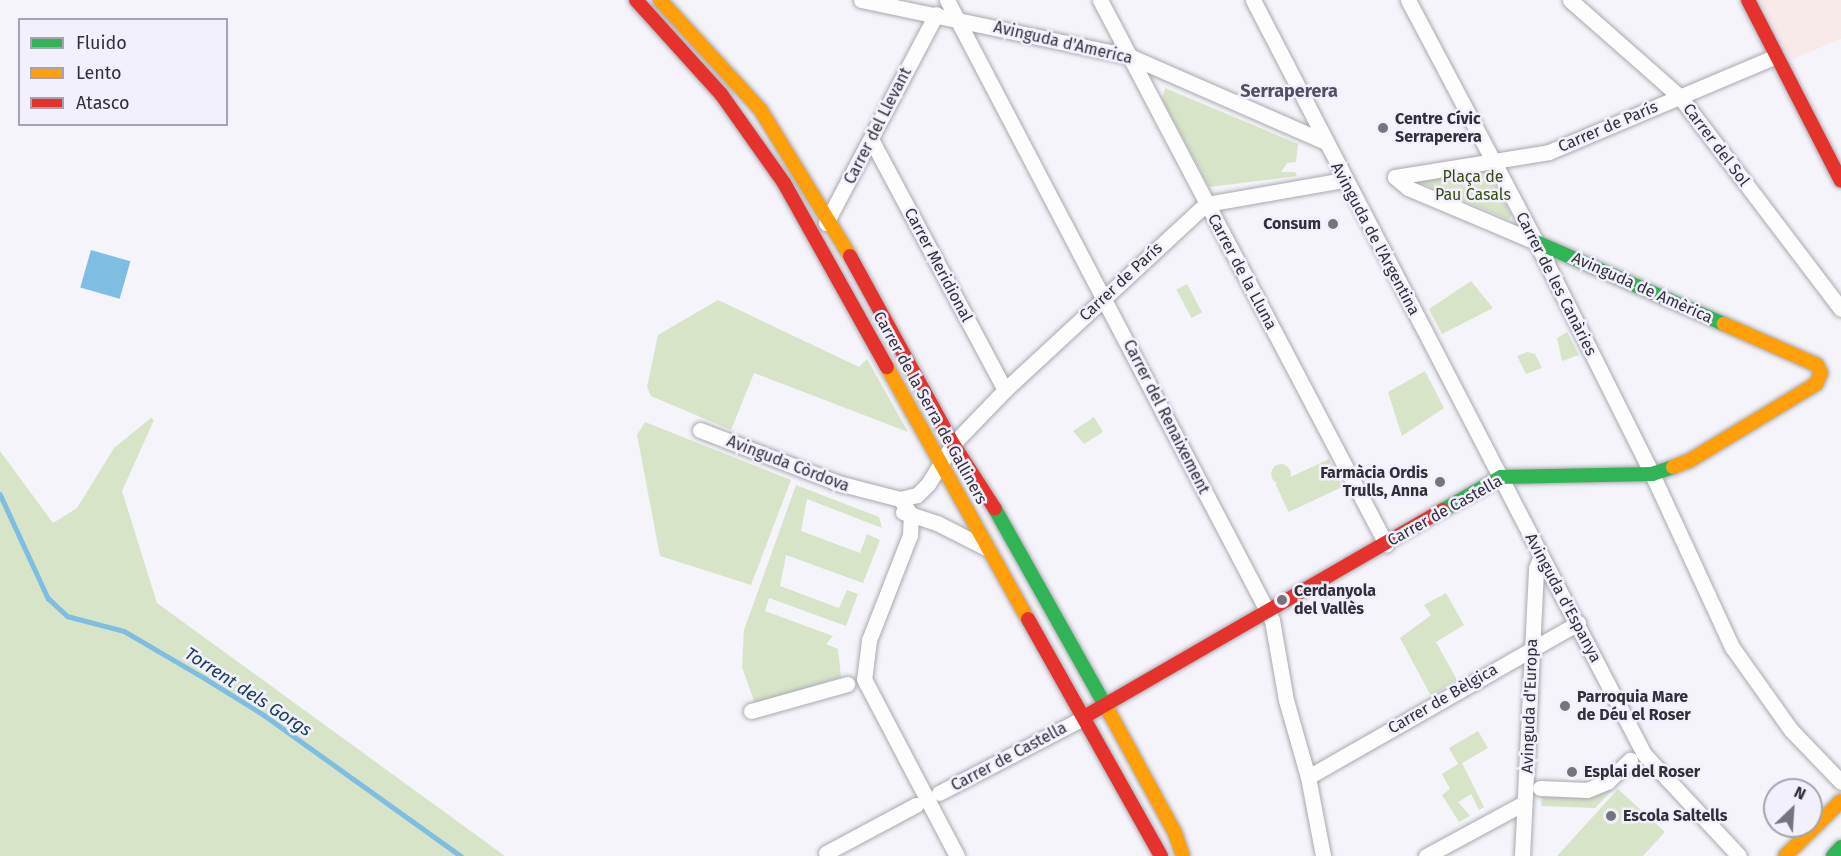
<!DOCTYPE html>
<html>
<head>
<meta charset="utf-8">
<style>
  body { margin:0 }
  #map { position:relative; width:1841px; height:856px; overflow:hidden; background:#f5f4fa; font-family:"Fira Sans",sans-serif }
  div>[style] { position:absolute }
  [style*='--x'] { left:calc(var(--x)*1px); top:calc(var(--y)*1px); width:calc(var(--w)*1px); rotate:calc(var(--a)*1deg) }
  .industrial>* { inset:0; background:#f8eae8 }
  .green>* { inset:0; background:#d7e4c8; transform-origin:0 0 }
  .round { border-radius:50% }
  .water>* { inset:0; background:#7fbde3; transform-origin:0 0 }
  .stream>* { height:4.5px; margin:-2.25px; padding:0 2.25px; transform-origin:2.25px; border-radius:2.25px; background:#7fbde3 }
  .roads { filter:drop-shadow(0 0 2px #a9a8af) drop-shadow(0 0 2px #a9a8af) }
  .street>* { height:15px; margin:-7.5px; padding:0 7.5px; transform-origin:7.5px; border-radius:7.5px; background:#fefdfe }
  .fast>* { height:14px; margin:-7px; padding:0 7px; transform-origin:7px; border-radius:7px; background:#30b455 }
  .slow>* { height:14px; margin:-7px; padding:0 7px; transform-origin:7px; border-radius:7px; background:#ff9f0a }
  .jam>* { height:14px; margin:-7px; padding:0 7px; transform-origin:7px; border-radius:7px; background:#e5322d }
  .dots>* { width:16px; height:16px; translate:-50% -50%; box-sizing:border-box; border:3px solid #f3f0fe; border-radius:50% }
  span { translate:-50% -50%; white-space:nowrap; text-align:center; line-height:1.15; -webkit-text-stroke:5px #f3f0fe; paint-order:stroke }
  .street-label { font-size:16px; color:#312f38 }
  .poi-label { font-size:16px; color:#312f38; font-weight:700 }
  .left { translate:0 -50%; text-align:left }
  .right { translate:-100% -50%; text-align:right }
  .park-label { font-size:16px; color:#364a0f }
  .neighbourhood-label { font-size:18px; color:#534f62; font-weight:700 }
  .water-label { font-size:18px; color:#1b4056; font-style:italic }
  .legend { position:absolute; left:18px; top:18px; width:210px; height:108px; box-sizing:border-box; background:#f3f0fe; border:2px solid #a5a3af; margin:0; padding:8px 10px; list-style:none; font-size:18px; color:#312f38 }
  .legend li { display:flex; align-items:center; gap:12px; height:30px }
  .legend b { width:30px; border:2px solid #a5a3af }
  .north { position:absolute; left:1763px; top:778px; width:60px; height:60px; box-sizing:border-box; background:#f3f0fe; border:2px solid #a5a3af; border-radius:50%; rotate:25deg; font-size:16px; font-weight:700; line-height:24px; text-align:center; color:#312f38 }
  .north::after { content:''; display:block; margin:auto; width:21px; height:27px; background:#76747c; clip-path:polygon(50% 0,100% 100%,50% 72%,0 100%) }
</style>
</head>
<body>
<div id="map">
  <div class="industrial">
    <i style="clip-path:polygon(1760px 0,1841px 0,1841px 39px,1791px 60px)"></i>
  </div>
  <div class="green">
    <i style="clip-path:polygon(1165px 88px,1298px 144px,1296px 162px,1287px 163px,1281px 172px,1295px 172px,1297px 176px,1209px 187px,1162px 99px)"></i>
    <i style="clip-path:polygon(1487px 169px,1511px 215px,1509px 220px,1422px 183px,1421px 177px)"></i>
    <i style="clip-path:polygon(1471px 281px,1493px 308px,1442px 334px,1429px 309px)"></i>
    <i style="left:1187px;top:284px;width:32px;height:12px;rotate:62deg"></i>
    <i style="clip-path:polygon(718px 300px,859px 367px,867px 359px,908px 432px,754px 373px,731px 430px,651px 396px,647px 387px,658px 335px)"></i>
    <i style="clip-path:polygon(1567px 332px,1579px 355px,1562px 361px,1557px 338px)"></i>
    <i style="clip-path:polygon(1527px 352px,1535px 354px,1542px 368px,1526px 374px,1517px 356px)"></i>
    <i style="clip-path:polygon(1425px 371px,1444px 408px,1402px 436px,1388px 392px)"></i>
    <i style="clip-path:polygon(1094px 417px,1103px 432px,1084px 444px,1073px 431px)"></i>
    <i style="clip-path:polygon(151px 418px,154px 420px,122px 491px,157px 603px,505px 856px,0 856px,0 451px,53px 523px,77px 508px,114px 448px)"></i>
    <i style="clip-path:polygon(645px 422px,791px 480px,751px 585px,660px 556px,637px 435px)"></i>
    <i style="left:1329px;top:459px;width:31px;height:59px;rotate:65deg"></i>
    <i class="round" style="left:1271px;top:464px;width:20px;height:20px"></i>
    <i style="clip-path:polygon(796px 485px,879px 517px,882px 528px,807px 499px,801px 531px,860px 553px,867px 534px,880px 540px,863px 583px,786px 555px,780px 586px,839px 608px,847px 590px,858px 594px,846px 626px,769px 598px,765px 611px,833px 636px,826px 644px,838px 649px,841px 677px,755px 704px,742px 667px,744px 630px)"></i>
    <i style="clip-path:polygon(1446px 593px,1464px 625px,1436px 642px,1457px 680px,1431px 696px,1400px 638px,1431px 615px,1424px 605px)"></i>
    <i style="clip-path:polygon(1478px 731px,1488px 748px,1462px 763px,1484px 807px,1479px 810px,1471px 794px,1458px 802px,1470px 816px,1459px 822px,1442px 795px,1450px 789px,1442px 774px,1458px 764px,1449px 748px)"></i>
    <i style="clip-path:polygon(1614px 788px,1595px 808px,1541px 806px,1543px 789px,1597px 793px)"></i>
    <i style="clip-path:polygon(1618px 789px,1665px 832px,1643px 856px,1557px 856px)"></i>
  </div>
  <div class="water">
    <i style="left:91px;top:250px;width:41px;height:39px;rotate:16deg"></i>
  </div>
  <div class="stream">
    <i style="--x:0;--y:494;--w:115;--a:65.2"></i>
    <i style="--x:48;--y:598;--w:26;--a:43"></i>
    <i style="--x:67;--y:616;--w:59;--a:14.7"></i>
    <i style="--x:124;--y:631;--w:95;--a:30.3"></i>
    <i style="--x:206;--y:679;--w:68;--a:31.8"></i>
    <i style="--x:264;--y:715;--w:242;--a:35.6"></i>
  </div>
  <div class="roads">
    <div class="street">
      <i style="--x:861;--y:0;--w:274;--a:11.8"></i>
      <i style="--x:1129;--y:56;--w:213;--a:23.6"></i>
      <i style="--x:947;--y:0;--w:700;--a:62.34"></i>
      <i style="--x:1272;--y:620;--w:81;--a:80.1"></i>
      <i style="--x:1286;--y:700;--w:80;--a:74.1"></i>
      <i style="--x:1308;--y:777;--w:80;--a:79.2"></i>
      <i style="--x:1100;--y:0;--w:615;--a:62.27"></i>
      <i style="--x:1253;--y:0;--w:849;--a:62.59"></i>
      <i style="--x:1644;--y:754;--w:139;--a:47"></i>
      <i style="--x:1408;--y:0;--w:274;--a:62.1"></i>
      <i style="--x:1536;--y:242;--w:259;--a:63.4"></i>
      <i style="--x:1652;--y:474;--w:191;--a:65.2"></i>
      <i style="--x:1732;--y:647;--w:102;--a:54.6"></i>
      <i style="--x:1791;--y:730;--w:72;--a:46.1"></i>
      <i style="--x:1570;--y:0;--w:147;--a:41.4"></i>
      <i style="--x:1680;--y:97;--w:266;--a:52.8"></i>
      <i style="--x:872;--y:141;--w:282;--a:61.9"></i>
      <i style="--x:1395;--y:177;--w:156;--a:-9.2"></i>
      <i style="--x:1549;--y:152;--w:246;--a:-22.9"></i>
      <i style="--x:1395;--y:177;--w:17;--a:40"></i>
      <i style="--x:1408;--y:188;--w:139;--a:22.9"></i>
      <i style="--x:826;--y:223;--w:236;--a:-62.2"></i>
      <i style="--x:700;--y:430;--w:153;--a:21"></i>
      <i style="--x:834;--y:482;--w:68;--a:14.4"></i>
      <i style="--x:900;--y:499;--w:17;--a:-13"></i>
      <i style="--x:917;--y:495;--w:16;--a:-45"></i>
      <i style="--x:928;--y:484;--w:47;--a:-58"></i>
      <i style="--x:953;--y:444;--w:75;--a:-46.1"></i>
      <i style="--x:1005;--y:390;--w:274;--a:-42.8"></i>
      <i style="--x:1206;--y:204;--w:140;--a:-9.9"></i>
      <i style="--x:900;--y:499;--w:19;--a:55"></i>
      <i style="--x:911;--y:515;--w:20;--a:93"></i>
      <i style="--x:910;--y:535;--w:113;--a:111.3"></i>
      <i style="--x:869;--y:640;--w:39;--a:97"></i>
      <i style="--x:864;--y:679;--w:200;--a:62.3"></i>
      <i style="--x:903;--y:512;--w:36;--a:18"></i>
      <i style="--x:937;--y:523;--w:57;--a:27"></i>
      <i style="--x:751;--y:711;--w:100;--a:-15.7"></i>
      <i style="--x:1308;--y:777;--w:311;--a:-29.7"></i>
      <i style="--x:1540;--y:788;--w:47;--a:2.4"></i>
      <i style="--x:1587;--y:790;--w:22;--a:-22"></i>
      <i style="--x:1607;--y:782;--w:32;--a:-44"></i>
      <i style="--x:939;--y:793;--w:158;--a:-27.5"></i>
      <i style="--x:826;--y:853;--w:102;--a:-28.1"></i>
      <i style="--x:1426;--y:856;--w:111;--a:-28.4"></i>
      <i style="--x:1522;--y:856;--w:288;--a:-87.2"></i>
      <i style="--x:1536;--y:568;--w:13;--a:-67"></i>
    </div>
    <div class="fast">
      <i style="--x:1536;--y:242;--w:205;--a:23.6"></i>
      <i style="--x:995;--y:509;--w:231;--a:60.7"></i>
      <i style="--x:1443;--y:510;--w:67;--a:-29.6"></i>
      <i style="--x:1501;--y:477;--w:151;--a:-1.1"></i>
      <i style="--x:1652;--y:474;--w:22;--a:-18"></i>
      <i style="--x:1833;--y:856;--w:12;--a:-48"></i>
    </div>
    <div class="slow">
      <i style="--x:660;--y:0;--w:148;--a:47.5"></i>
      <i style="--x:760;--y:109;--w:172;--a:58.5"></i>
      <i style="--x:887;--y:367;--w:289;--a:60.8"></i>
      <i style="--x:1673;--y:467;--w:17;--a:-21"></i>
      <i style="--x:1689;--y:461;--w:149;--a:-31.2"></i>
      <i style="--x:1816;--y:384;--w:12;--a:-66"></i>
      <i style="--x:1821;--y:373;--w:9;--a:-117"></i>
      <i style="--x:1817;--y:365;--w:102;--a:-156.2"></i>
      <i style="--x:1108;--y:710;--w:140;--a:61.4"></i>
      <i style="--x:1175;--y:833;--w:24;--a:71"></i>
      <i style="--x:1785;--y:856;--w:78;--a:-44.5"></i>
    </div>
    <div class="jam">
      <i style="--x:636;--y:0;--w:127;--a:47.9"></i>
      <i style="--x:721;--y:94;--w:109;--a:54.7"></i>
      <i style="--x:784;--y:183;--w:211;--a:60.8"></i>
      <i style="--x:1748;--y:0;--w:203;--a:62.8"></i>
      <i style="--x:850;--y:256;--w:214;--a:61.3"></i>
      <i style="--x:953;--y:444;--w:77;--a:57.1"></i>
      <i style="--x:1028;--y:619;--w:272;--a:60.7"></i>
      <i style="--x:1084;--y:717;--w:414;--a:-30"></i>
    </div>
  </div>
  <div class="dots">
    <i style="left:1383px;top:128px;background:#76747c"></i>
    <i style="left:1333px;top:224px;background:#76747c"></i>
    <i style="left:1440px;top:482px;background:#76747c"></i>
    <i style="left:1282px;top:600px;background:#76747c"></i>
    <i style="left:1565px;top:706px;background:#76747c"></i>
    <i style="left:1572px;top:772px;background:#76747c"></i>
    <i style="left:1611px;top:816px;background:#76747c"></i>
  </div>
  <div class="street-label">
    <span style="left:1063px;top:43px;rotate:13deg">Avinguda d'America</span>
    <span style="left:878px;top:126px;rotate:-63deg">Carrer del Llevant</span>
    <span style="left:1608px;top:127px;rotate:-23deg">Carrer de París</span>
    <span style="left:1716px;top:145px;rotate:53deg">Carrer del Sol</span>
    <span style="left:1375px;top:239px;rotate:62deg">Avinguda de l'Argentina</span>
    <span style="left:938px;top:265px;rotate:62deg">Carrer Meridional</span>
    <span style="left:1242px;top:272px;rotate:62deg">Carrer de la Lluna</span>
    <span style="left:1121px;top:282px;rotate:-43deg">Carrer de París</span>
    <span style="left:1556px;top:284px;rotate:63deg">Carrer de les Canàries</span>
    <span style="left:1642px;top:288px;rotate:24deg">Avinguda de Amèrica</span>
    <span style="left:930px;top:408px;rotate:61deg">Carrer de la Serra de Galliners</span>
    <span style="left:1166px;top:417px;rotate:63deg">Carrer del Renaixement</span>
    <span style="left:788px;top:464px;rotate:21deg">Avinguda Còrdova</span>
    <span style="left:1445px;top:511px;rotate:-29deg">Carrer de Castella</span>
    <span style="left:1563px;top:598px;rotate:62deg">Avinguda d'Espanya</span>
    <span style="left:1443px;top:699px;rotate:-30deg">Carrer de Bèlgica</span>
    <span style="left:1530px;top:706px;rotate:-88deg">Avinguda d'Europa</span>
    <span style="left:1009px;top:757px;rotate:-28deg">Carrer de Castella</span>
  </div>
  <div class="poi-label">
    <span class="left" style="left:1395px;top:128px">Centre Cívic<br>Serraperera</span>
    <span class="right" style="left:1321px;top:224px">Consum</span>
    <span class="right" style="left:1428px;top:482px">Farmàcia Ordis<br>Trulls, Anna</span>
    <span class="left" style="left:1294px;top:600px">Cerdanyola<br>del Vallès</span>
    <span class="left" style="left:1577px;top:706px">Parroquia Mare<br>de Déu el Roser</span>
    <span class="left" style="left:1584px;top:772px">Esplai del Roser</span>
    <span class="left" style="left:1623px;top:816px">Escola Saltells</span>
  </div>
  <div class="park-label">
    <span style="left:1473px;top:186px">Plaça de<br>Pau Casals</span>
  </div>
  <div class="neighbourhood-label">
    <span style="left:1289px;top:91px">Serraperera</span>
  </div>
  <div class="water-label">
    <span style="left:248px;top:692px;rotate:33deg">Torrent dels Gorgs</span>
  </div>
  <ul class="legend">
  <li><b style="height:8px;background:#30b455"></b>Fluido</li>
  <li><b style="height:8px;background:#ff9f0a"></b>Lento</li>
  <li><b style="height:8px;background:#e5322d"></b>Atasco</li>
  </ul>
  <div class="north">N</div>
</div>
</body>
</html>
